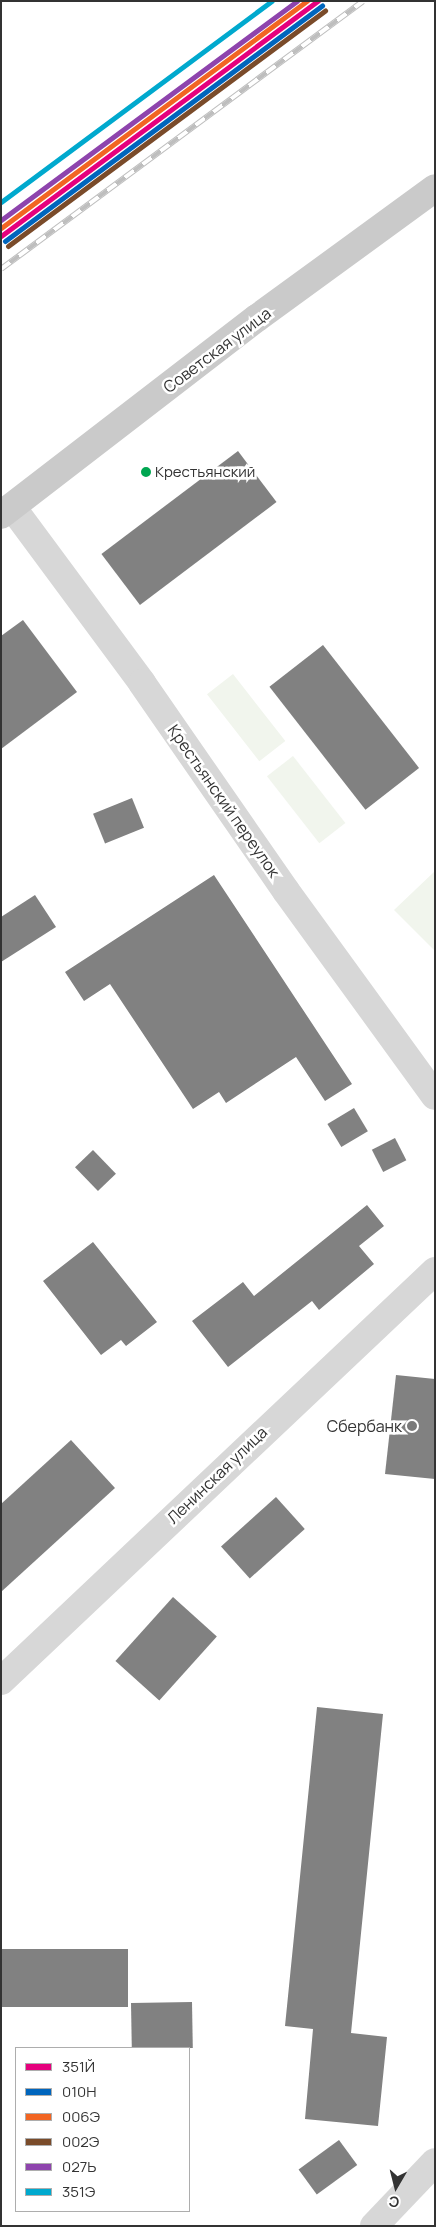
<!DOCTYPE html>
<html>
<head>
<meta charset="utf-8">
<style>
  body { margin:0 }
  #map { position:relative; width:436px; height:2227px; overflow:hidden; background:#fff; font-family:Manrope,sans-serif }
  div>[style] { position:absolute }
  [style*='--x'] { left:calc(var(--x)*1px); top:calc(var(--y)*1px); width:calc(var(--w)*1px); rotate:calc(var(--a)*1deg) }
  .green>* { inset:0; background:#f1f5ed; transform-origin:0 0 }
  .building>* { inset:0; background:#818181; transform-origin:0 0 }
  .minor>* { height:28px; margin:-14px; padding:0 14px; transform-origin:14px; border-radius:14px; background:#d7d7d7 }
  .major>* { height:28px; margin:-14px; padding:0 14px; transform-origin:14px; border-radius:14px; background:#cacaca }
  .rail>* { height:5.5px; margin-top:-2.75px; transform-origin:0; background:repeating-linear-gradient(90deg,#fff 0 11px,#bebebe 0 22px); box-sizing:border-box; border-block:1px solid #bebebe }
  .rail-1>* { height:5px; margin:-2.5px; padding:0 2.5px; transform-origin:2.5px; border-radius:2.5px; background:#e5007d }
  .rail-2>* { height:5px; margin:-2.5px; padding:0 2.5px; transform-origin:2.5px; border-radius:2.5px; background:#0065bd }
  .rail-3>* { height:5px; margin:-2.5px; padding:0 2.5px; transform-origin:2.5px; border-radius:2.5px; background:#f26522 }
  .rail-4>* { height:5px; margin:-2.5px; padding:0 2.5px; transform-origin:2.5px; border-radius:2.5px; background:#7a4b2a }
  .rail-5>* { height:5px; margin:-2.5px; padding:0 2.5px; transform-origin:2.5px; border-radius:2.5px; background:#8e44ad }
  .rail-6>* { height:5px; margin:-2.5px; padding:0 2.5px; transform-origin:2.5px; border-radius:2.5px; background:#00a9ce }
  .dots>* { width:14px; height:14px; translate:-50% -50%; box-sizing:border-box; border:2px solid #fff; border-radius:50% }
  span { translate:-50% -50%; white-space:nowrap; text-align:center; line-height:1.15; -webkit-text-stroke:5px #fff; paint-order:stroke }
  .bus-label { font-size:15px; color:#333 }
  .left { translate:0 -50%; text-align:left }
  .street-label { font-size:16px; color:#333 }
  .poi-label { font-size:16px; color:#333 }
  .right { translate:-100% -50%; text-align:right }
  .frame { position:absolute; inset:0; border:2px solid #333; pointer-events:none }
  .legend { position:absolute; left:15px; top:2047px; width:175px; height:165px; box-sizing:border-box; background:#fff; border:1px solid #adadad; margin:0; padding:6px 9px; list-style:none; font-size:15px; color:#333 }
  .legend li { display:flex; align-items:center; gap:10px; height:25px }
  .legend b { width:25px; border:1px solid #adadad }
  .north { position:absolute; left:371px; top:2162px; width:50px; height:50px; -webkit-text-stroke:4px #fff; paint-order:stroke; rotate:188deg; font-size:14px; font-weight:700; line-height:20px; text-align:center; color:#333 }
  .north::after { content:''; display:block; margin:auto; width:18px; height:22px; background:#333; clip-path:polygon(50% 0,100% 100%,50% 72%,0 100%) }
</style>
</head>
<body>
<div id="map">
  <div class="green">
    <i style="left:233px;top:674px;width:85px;height:33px;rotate:52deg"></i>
    <i style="left:293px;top:756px;width:85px;height:33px;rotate:52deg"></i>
    <i style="clip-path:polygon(435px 871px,435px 951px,394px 910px)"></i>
  </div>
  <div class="building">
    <i style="left:238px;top:451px;width:64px;height:171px;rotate:53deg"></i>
    <i style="clip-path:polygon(23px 620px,77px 692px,1px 749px,1px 636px)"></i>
    <i style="left:323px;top:645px;width:156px;height:68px;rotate:52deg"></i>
    <i style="left:132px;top:798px;width:32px;height:42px;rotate:68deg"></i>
    <i style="clip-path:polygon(214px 875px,352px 1084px,325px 1101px,296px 1057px,226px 1103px,219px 1092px,193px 1109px,110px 984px,84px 1001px,65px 972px)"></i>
    <i style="clip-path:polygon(35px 895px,56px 927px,1px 962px,1px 917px)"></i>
    <i style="left:354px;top:1108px;width:27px;height:31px;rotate:59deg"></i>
    <i style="left:395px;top:1138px;width:25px;height:26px;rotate:63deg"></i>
    <i style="left:93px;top:1150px;width:33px;height:25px;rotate:46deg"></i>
    <i style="clip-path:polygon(367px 1205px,384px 1226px,359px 1246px,374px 1264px,319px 1310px,312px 1301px,228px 1367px,192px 1321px,243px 1282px,254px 1296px)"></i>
    <i style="clip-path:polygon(93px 1242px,157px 1322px,126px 1346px,121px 1340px,101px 1355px,43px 1281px)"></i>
    <i style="clip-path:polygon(396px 1375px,435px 1379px,435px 1479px,385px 1474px)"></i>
    <i style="clip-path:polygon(71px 1440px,115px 1488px,1px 1592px,1px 1504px)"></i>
    <i style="left:276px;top:1497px;width:43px;height:74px;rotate:48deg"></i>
    <i style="left:173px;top:1597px;width:59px;height:86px;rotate:42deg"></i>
    <i style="clip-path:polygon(317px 1707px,383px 1714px,351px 2033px,387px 2037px,378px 2126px,305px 2119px,313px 2029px,285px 2026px)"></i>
    <i style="left:1px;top:1949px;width:127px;height:58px"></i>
    <i style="left:192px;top:2002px;width:46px;height:61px;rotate:89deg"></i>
    <i style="left:339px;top:2140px;width:31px;height:50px;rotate:54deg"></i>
  </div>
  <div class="minor">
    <i style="--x:12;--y:507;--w:219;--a:53.5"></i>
    <i style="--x:142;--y:683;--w:253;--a:55.3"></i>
    <i style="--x:286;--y:891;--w:253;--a:54"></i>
    <i style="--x:1;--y:1681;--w:597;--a:-43.37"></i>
    <i style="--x:374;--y:2226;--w:88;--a:-46.4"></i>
  </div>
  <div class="major">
    <i style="--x:1;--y:515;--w:323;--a:-37.6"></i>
    <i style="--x:257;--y:318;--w:220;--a:-36.1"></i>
  </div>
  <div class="rail">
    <i style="--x:1;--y:269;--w:450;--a:-36.5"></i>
  </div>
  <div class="rail-1">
    <i style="--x:1;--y:236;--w:395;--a:-36.6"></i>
  </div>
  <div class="rail-2">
    <i style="--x:5;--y:241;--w:395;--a:-36.6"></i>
  </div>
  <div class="rail-3">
    <i style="--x:1;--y:228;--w:381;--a:-36.6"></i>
  </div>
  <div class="rail-4">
    <i style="--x:8;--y:246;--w:395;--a:-36.6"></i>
  </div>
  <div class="rail-5">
    <i style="--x:1;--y:220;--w:368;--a:-36.5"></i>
  </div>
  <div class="rail-6">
    <i style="--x:1;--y:202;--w:337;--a:-36.6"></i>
  </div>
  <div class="dots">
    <i style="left:146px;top:472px;background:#00a651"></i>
    <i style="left:412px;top:1426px;background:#7a7a7a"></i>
  </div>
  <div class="bus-label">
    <span class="left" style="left:155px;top:472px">Крестьянский</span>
  </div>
  <div class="street-label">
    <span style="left:217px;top:350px;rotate:-37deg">Советская улица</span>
    <span style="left:224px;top:801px;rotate:55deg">Крестьянский переулок</span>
    <span style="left:217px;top:1475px;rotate:-44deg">Ленинская улица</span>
  </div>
  <div class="poi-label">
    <span class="right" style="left:402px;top:1426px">Сбербанк</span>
  </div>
  <div class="frame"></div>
  <ul class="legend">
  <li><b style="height:6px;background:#e5007d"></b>351Й</li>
  <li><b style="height:6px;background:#0065bd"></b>010Н</li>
  <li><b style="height:6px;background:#f26522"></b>006Э</li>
  <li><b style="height:6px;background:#7a4b2a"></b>002Э</li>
  <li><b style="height:6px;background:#8e44ad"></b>027Ь</li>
  <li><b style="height:6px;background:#00a9ce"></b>351Э</li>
  </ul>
  <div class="north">С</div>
</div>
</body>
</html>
